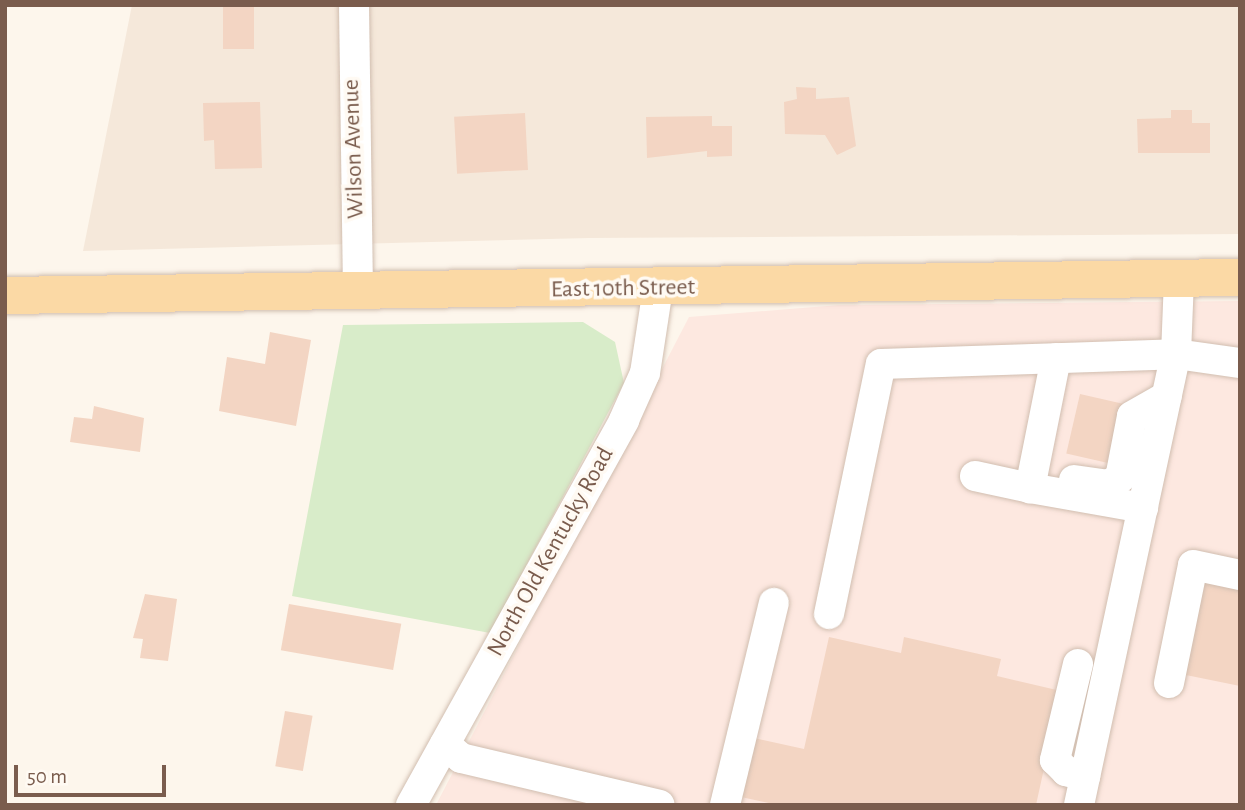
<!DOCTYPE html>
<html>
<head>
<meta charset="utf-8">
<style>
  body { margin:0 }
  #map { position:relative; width:1245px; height:810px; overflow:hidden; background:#fdf6ec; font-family:"Alegreya Sans",sans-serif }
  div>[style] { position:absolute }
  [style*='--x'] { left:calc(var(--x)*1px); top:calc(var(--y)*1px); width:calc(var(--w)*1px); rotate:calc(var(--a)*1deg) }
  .residential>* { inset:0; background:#f5e8da }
  .commercial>* { inset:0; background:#fde8e0 }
  .green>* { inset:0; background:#d8ecc9 }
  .building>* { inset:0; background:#f3d5c3; transform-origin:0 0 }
  .roads { filter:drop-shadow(0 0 2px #d1beb0) drop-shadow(0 0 2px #d1beb0) }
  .minor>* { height:30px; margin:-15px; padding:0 15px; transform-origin:15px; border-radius:15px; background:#fff }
  .major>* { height:37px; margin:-18.5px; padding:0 18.5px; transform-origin:18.5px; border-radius:18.5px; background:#fbd9a5 }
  span { translate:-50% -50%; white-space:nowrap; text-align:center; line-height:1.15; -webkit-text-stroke:7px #fffaf3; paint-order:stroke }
  .street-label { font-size:24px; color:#7a5c4d }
  .frame { position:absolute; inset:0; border:7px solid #7a5c4d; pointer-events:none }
  .scale { position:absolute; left:14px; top:765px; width:152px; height:32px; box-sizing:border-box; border:4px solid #7a5c4d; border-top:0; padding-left:9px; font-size:21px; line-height:24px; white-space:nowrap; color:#7a5c4d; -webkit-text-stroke:5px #fffaf3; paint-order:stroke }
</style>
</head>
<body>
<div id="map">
  <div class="residential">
    <i style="clip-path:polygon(132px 5px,1240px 5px,1240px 234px,589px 238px,83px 251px)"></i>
  </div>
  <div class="commercial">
    <i style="clip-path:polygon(1240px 301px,1240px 805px,436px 805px,689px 317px,839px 305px)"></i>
  </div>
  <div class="green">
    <i style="clip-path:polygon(583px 322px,615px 342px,624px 383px,490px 633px,292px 596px,343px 325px)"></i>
  </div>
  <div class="building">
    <i style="left:223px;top:5px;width:31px;height:44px"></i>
    <i style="clip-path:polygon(796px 87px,816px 88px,816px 99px,849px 97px,856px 146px,837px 155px,825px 135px,785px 134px,784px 102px,797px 99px)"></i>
    <i style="clip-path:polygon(260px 102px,262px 168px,215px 169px,214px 140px,204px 141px,203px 103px)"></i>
    <i style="clip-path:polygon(1171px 110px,1192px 110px,1192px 123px,1210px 123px,1210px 153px,1138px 153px,1137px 119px,1171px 118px)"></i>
    <i style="left:525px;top:113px;width:57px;height:71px;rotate:87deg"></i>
    <i style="clip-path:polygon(712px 116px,712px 126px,732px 126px,732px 156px,707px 157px,707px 151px,647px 158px,646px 117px)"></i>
    <i style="clip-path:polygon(270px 332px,311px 340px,296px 426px,219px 411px,227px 357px,265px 364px)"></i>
    <i style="left:1080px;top:394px;width:45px;height:61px;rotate:13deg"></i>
    <i style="clip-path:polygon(94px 406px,144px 418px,140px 452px,70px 442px,74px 417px,92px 419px)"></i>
    <i style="clip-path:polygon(1200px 576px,1240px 584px,1240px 686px,1181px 674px)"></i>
    <i style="clip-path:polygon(145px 594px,177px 599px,168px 661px,140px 658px,143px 639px,133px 638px)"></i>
    <i style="left:289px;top:604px;width:114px;height:47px;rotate:10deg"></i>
    <i style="clip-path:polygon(829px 637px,901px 653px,904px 637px,1001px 659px,997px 676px,1061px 691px,1036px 805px,778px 805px,741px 797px,754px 738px,804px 749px)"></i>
    <i style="left:285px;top:711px;width:28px;height:56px;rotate:10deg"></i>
  </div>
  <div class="roads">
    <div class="minor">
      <i style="--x:354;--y:5;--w:288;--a:89.2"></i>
      <i style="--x:1056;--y:358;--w:133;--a:101.3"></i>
      <i style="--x:1030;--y:488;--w:115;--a:10"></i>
      <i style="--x:975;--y:476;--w:56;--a:12.3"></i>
      <i style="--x:1074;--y:480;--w:34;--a:8"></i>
      <i style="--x:1108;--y:485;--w:14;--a:-30"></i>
      <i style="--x:1120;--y:478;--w:63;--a:-79"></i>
      <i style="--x:1132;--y:416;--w:40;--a:-29.7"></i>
      <i style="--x:829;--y:614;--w:255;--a:-78.3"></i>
      <i style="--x:881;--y:364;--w:295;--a:-1.9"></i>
      <i style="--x:1176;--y:354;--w:65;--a:8"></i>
      <i style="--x:1078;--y:664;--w:99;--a:103.5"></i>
      <i style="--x:1055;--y:760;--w:16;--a:45"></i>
      <i style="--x:1066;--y:771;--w:20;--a:15"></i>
      <i style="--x:1169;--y:683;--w:120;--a:-78.5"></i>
      <i style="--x:1193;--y:565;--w:48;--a:12"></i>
      <i style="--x:445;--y:744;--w:21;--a:41"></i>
      <i style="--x:461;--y:758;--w:204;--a:13.3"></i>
      <i style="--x:411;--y:805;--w:440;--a:-61"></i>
      <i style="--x:624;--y:420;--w:51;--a:-65.9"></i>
      <i style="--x:645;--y:373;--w:86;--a:-81.3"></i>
      <i style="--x:725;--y:805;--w:208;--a:-76.4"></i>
      <i style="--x:1079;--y:805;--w:461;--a:-77.9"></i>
      <i style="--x:1176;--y:354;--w:76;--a:-87.7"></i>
    </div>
    <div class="major">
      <i style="--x:5;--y:295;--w:1235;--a:-0.84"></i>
    </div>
  </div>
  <div class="street-label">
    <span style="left:354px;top:149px;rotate:-92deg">Wilson Avenue</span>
    <span style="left:623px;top:289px;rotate:-1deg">East 10th Street</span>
    <span style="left:551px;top:552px;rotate:-61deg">North Old Kentucky Road</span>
  </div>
  <div class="frame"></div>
  <div class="scale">50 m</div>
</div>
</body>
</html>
